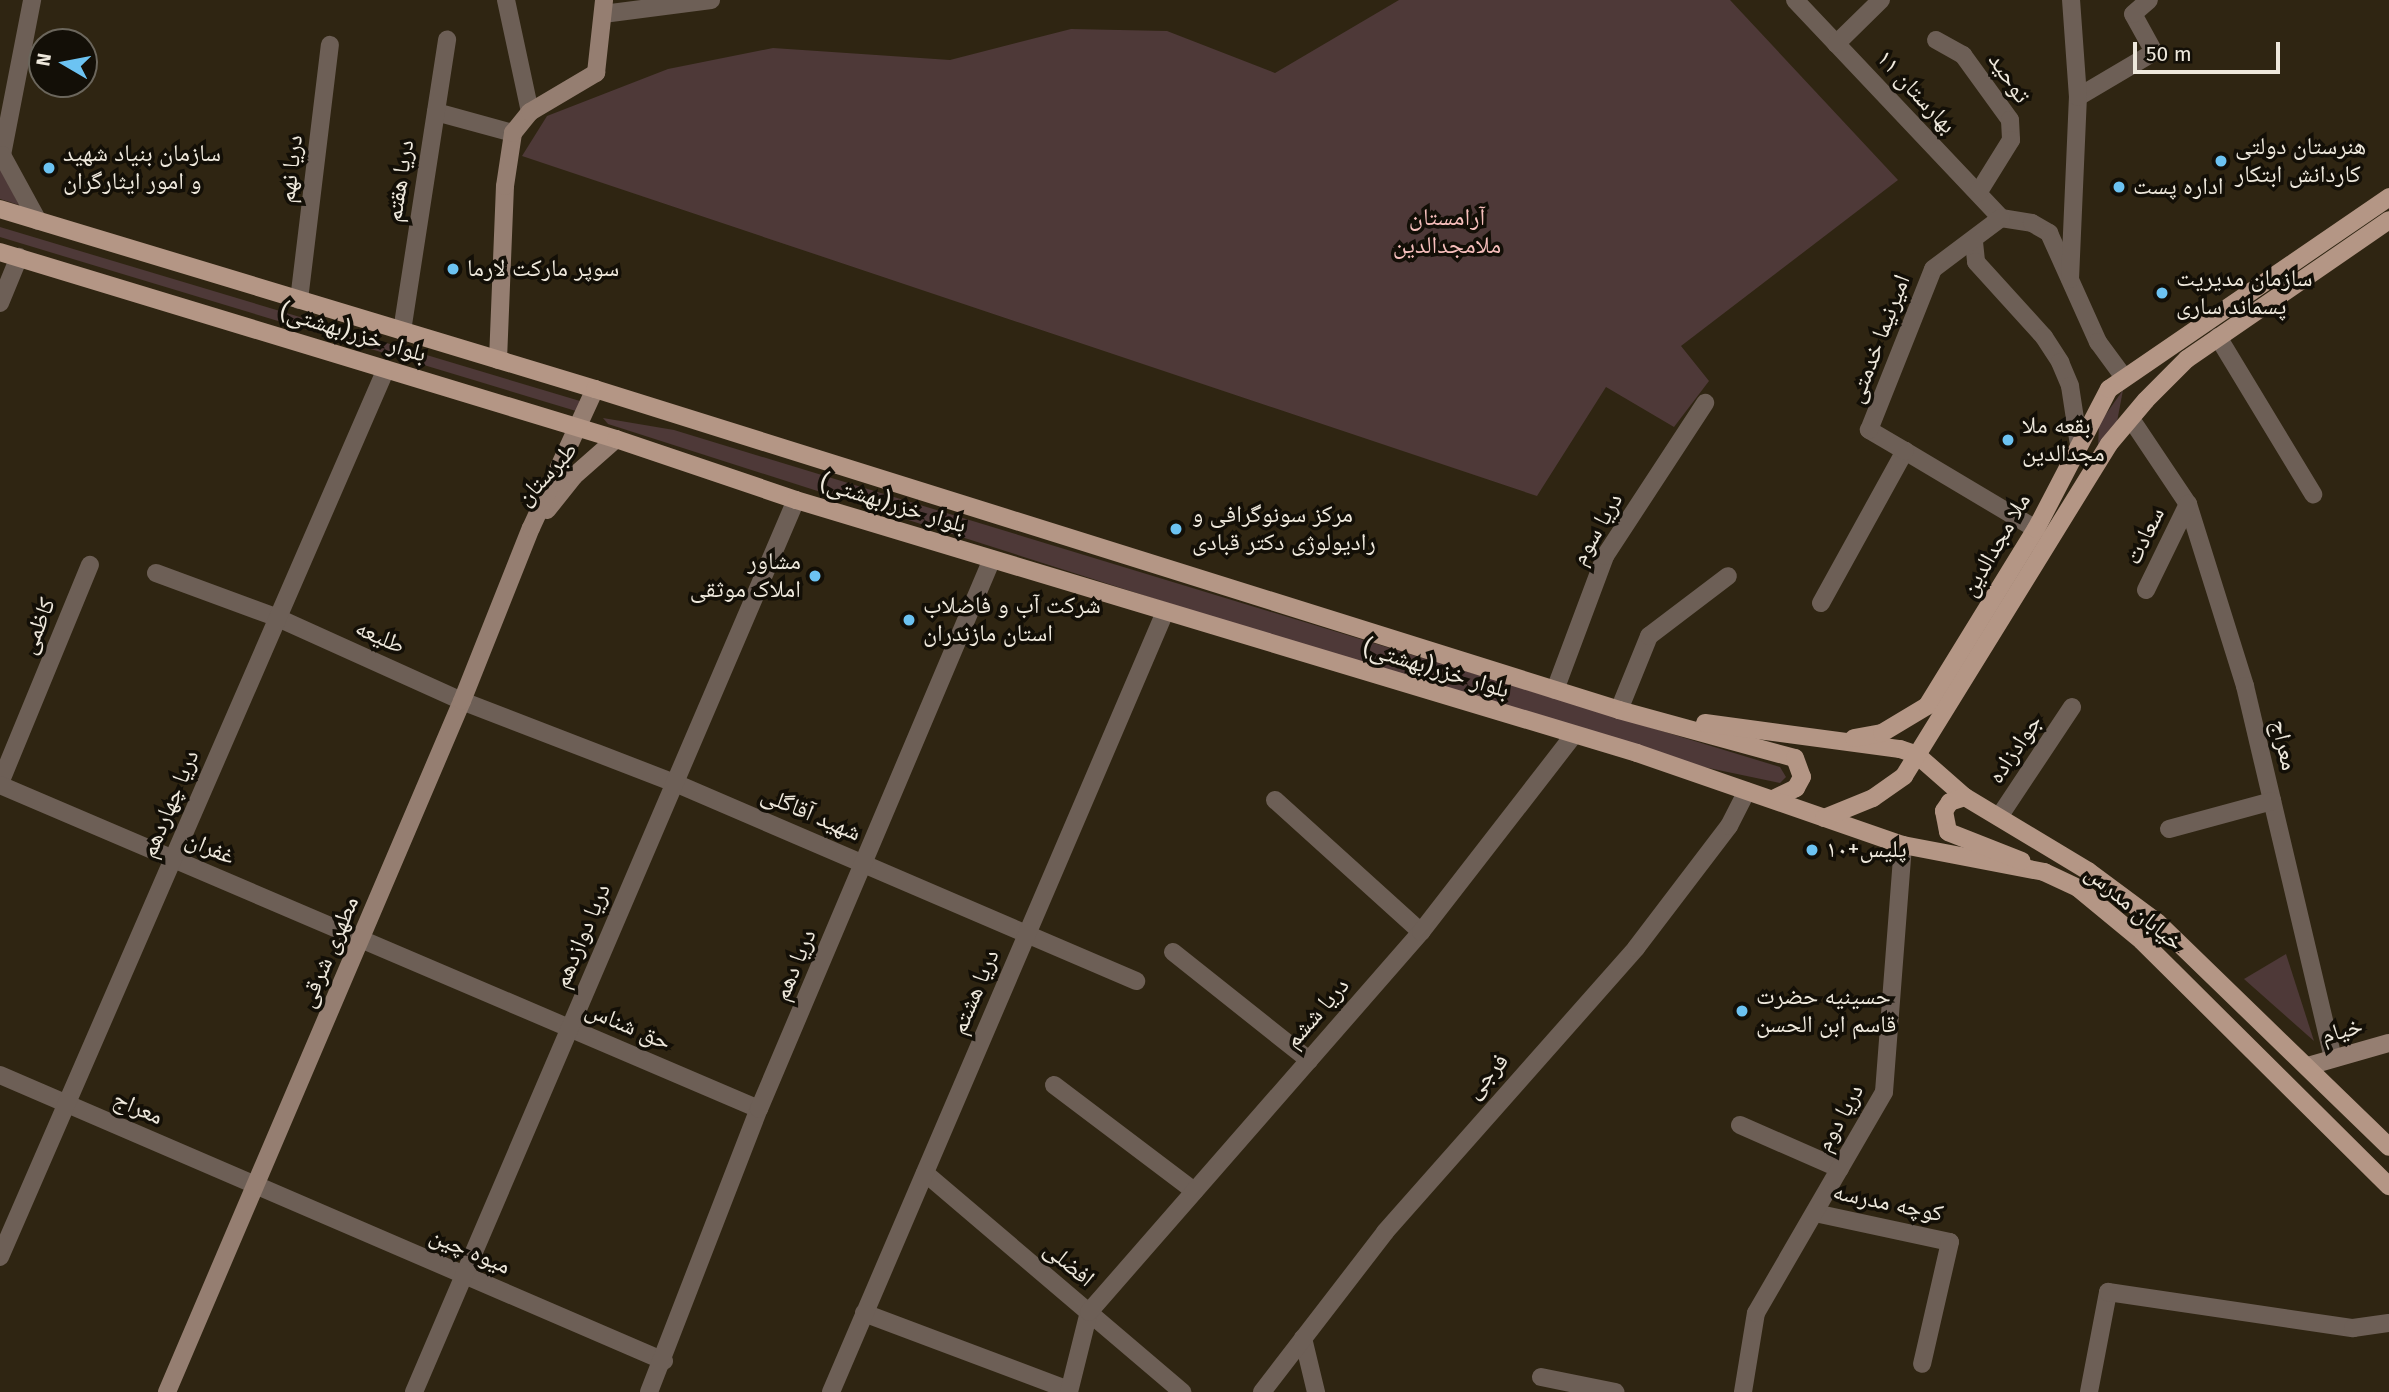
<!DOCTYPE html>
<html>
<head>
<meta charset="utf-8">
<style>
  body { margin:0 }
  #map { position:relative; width:2389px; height:1392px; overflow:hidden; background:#2f2512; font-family:"Fira Sans","Noto Naskh Arabic",sans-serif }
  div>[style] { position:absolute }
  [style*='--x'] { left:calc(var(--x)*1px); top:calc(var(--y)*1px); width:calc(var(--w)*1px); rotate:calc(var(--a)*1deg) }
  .green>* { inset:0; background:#4e3938 }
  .street>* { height:18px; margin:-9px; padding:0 9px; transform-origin:9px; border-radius:9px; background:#6d5f56 }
  .secondary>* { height:18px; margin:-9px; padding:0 9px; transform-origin:9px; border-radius:9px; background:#957e71 }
  .primary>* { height:18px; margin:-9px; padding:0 9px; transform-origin:9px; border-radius:9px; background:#b49685 }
  .dots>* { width:19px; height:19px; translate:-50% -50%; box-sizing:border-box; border:4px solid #130f07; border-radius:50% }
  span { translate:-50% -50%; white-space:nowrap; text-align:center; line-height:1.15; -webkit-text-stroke:7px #130f07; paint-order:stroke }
  .street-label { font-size:24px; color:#eee8dc }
  .poi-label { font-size:24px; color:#eee8dc }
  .left { translate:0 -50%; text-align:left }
  .right { translate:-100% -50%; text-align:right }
  .park-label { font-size:24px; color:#f7bfbc }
  .north { position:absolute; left:28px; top:28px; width:70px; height:70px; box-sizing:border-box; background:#130f07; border:2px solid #6b665c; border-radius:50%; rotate:280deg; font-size:19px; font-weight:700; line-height:28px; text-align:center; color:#eee8dc }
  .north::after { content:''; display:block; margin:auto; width:24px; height:32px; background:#6cc3f2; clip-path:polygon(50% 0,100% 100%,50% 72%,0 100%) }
  .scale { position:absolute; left:2133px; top:42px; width:147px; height:32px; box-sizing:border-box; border:4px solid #eee8dc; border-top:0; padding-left:9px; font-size:21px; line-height:24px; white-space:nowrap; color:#eee8dc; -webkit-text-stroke:5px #130f07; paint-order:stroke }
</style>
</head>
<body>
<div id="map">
  <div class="green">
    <i style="clip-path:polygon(1399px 0,1730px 0,1898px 180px,1681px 346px,1709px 381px,1674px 427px,1606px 387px,1537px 496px,522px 156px,547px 116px,668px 69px,773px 48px,950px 60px,1071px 29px,1167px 31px,1275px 73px)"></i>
    <i style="clip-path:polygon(0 166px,19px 205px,0 199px)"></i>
    <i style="clip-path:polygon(0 227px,580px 401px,581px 405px,576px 411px,0 237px)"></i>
    <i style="clip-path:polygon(2123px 390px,2117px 422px,2098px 448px,2099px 424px)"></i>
    <i style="clip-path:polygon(603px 418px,674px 430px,1780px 767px,1786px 777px,1780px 783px,1637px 753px,608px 424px)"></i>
    <i style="clip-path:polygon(2286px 954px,2314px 1041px,2244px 979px)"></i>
  </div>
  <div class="street">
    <i style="--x:506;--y:0;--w:115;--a:77.9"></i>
    <i style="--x:1795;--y:0;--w:300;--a:46.6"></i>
    <i style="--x:603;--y:14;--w:109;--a:-7.4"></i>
    <i style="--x:1936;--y:40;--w:31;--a:29"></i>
    <i style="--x:1963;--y:55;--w:80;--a:54.1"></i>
    <i style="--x:2010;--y:120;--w:20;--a:87"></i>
    <i style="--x:2011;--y:140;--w:62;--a:121.9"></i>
    <i style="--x:1836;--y:44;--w:63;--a:-44.4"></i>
    <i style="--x:2078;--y:97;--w:88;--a:-30.6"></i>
    <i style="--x:2154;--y:52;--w:43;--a:-118.9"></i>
    <i style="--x:2133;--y:14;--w:21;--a:-41"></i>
    <i style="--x:436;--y:112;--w:80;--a:15.3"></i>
    <i style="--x:2;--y:155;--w:158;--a:-79"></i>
    <i style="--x:2;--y:155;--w:75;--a:61.4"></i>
    <i style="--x:2001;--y:218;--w:31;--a:9"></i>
    <i style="--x:2032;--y:223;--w:20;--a:30"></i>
    <i style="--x:2049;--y:233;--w:120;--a:65.8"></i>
    <i style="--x:2098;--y:342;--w:42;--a:53.7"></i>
    <i style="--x:1974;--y:242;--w:20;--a:84"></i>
    <i style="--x:1976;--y:262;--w:101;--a:47.8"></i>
    <i style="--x:2044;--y:337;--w:30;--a:57"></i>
    <i style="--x:2060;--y:362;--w:26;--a:67"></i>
    <i style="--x:2070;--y:386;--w:60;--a:81.3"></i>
    <i style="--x:2070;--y:279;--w:182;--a:-87.5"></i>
    <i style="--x:2078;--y:97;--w:97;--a:-94.1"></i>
    <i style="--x:299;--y:300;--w:257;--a:-83.1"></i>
    <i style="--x:0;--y:303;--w:50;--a:-67.6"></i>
    <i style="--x:402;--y:331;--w:295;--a:-81.2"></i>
    <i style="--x:2218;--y:337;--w:184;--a:58.8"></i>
    <i style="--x:2131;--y:419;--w:102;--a:56.2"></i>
    <i style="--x:2188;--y:504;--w:191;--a:72.6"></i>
    <i style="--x:2245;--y:686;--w:382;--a:76.7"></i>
    <i style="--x:1905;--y:451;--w:152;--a:30.8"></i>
    <i style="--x:156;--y:573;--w:130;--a:20.2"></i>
    <i style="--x:278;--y:618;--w:202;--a:24.3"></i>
    <i style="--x:462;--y:701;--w:228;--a:21.1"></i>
    <i style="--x:675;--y:783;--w:502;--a:23.24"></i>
    <i style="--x:2146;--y:590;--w:96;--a:-64"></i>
    <i style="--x:1821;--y:603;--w:174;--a:-61.1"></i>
    <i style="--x:1905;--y:451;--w:42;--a:-149.7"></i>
    <i style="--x:1869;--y:430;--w:173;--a:-68.3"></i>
    <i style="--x:1933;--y:269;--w:85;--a:-36.9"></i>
    <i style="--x:1555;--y:690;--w:143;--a:-69.5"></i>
    <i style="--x:1605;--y:556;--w:183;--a:-56.8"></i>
    <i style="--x:1619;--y:710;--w:80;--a:-67.9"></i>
    <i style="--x:1649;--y:636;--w:99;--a:-37.2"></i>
    <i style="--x:0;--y:783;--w:236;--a:-67.6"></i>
    <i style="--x:0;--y:785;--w:825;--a:23.12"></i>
    <i style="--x:1275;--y:800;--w:197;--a:42.1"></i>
    <i style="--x:1999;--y:817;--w:132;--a:-56.4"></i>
    <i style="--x:2169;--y:829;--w:107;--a:-15.2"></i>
    <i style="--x:1173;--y:952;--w:174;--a:38.5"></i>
    <i style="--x:0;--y:1075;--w:723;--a:23.3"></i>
    <i style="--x:1054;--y:1085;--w:176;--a:37.1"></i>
    <i style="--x:1740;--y:1125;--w:109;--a:23.7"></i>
    <i style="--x:925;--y:1173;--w:338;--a:40.4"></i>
    <i style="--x:1815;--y:1213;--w:138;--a:12.1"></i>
    <i style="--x:1950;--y:1242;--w:125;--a:102.9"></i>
    <i style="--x:0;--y:1257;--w:968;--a:-66.51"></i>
    <i style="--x:864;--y:1313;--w:219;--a:20.6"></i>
    <i style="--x:1303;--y:1338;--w:56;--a:76.5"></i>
    <i style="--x:1541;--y:1377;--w:76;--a:11.5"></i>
    <i style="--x:414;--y:1392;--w:970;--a:-66.82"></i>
    <i style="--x:649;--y:1392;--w:304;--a:-68.8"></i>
    <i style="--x:759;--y:1109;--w:597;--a:-67.04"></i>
    <i style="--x:831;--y:1392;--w:849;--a:-66.82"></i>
    <i style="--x:1069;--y:1392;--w:82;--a:-76"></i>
    <i style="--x:1089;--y:1312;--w:505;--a:-48.86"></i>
    <i style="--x:1421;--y:932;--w:247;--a:-52.2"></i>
    <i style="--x:1262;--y:1392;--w:202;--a:-52.4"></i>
    <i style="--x:1385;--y:1232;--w:379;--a:-48.5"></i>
    <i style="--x:1636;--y:948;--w:153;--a:-52.7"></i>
    <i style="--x:1729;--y:826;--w:39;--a:-63"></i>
    <i style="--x:1743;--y:1392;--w:80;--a:-80.7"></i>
    <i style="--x:1756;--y:1313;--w:255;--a:-59.9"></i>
    <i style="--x:1884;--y:1092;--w:248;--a:-85.6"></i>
    <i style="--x:2089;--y:1392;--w:102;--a:-79.2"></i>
    <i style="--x:2108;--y:1292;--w:248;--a:8.4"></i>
    <i style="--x:2353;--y:1328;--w:36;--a:-8"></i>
  </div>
  <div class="secondary">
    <i style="--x:498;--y:360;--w:174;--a:-87.7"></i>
    <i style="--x:505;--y:186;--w:54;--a:-81.4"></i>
    <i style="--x:513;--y:133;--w:27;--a:-51"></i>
    <i style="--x:530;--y:112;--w:77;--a:-30.6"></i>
    <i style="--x:596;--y:73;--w:73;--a:-83.7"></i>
    <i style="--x:547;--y:510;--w:43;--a:-51.5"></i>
    <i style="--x:574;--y:476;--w:56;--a:-41.4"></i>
    <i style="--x:2308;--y:1066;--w:84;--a:-15.9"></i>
    <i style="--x:167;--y:1392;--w:751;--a:-66.88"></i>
    <i style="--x:462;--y:701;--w:186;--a:-68.3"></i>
    <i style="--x:531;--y:528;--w:153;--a:-65.3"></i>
  </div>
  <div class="primary">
    <i style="--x:0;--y:209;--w:622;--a:16.83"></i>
    <i style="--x:595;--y:389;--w:1073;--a:17.4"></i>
    <i style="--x:1619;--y:710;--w:182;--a:15.3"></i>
    <i style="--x:1795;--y:758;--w:20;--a:70"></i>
    <i style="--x:1802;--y:777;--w:13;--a:119"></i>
    <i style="--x:1796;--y:788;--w:25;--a:154"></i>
    <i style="--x:0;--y:252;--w:644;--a:16.89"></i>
    <i style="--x:616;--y:439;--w:190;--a:18.7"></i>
    <i style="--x:796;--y:500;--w:878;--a:16.74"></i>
    <i style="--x:1637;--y:753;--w:281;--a:19.1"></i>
    <i style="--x:1903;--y:845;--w:144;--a:10.8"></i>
    <i style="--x:2044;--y:872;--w:38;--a:25"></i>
    <i style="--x:2078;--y:888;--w:83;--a:39.6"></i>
    <i style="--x:2142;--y:941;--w:348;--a:44.8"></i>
    <i style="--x:1705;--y:723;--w:197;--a:7.6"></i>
    <i style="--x:1900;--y:749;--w:18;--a:19"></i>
    <i style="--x:1917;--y:755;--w:64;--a:41.2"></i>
    <i style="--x:1965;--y:797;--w:144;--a:31"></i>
    <i style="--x:2088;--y:871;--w:86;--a:36.5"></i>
    <i style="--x:2157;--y:922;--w:323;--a:44.1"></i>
    <i style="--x:1854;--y:738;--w:28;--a:-10"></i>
    <i style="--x:1882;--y:733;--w:52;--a:-31"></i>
    <i style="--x:1927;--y:706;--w:208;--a:-58.4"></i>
    <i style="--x:2036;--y:529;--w:158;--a:-62.5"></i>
    <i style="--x:2109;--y:389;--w:340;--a:-34.4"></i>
    <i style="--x:1965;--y:797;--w:16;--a:162"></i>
    <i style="--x:1950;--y:802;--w:11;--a:124"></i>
    <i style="--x:1944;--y:811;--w:21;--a:79"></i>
    <i style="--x:1948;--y:832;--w:79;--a:21.4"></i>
    <i style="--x:1824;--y:818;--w:53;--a:-22.2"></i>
    <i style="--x:1873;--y:798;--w:38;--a:-35"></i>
    <i style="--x:1904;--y:776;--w:390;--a:-58.3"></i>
    <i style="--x:2109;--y:444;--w:57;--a:-49.9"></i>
    <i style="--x:2146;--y:400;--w:58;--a:-45"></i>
    <i style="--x:2187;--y:359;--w:245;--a:-34.5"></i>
  </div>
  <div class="dots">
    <i style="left:2221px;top:161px;background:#6cc3f2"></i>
    <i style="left:49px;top:168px;background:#6cc3f2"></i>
    <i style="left:2119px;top:187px;background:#6cc3f2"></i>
    <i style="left:453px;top:269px;background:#6cc3f2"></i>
    <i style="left:2162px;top:293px;background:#6cc3f2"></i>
    <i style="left:2008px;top:440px;background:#6cc3f2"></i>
    <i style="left:1176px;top:529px;background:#6cc3f2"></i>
    <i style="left:815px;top:576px;background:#6cc3f2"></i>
    <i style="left:909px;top:620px;background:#6cc3f2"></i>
    <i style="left:1812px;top:850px;background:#6cc3f2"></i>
    <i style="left:1742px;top:1011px;background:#6cc3f2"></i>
  </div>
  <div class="street-label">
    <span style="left:2009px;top:78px;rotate:56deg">توحید</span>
    <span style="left:1916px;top:92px;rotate:47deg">بهارستان ۱۱</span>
    <span style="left:291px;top:169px;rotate:-83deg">دریا نهم</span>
    <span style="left:400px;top:181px;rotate:-81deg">دریا هقتم</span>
    <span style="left:353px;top:333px;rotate:17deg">بلوار خزر(بهشتی)</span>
    <span style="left:1879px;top:339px;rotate:-69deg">امیرنیما خدمتی</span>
    <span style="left:547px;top:474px;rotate:-47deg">طبرستان</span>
    <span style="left:893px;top:504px;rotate:17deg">بلوار خزر(بهشتی)</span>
    <span style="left:1597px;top:529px;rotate:-60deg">دریا سوم</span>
    <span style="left:2145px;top:536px;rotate:-64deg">سعادت</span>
    <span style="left:1996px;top:545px;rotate:-60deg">ملا مجدالدین</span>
    <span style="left:38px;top:626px;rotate:-68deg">کاظمی</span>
    <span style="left:380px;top:637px;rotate:24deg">طلیعه</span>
    <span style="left:1436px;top:669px;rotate:17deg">بلوار خزر(بهشتی)</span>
    <span style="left:2284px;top:745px;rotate:77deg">معراج</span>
    <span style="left:2015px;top:749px;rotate:-56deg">جوادزاده</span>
    <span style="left:170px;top:804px;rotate:-67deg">دریا چهاردهم</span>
    <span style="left:811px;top:814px;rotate:23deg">شهید آقاگلی</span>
    <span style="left:210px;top:848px;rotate:23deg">غفران</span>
    <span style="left:2134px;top:908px;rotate:40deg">خیابان مدرس</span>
    <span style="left:582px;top:936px;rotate:-67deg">دریا دوازدهم</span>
    <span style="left:329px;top:952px;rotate:-67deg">مطهری شرقی</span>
    <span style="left:795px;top:965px;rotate:-67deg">دریا دهم</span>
    <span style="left:975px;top:992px;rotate:-67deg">دریا هشتم</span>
    <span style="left:1317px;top:1013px;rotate:-49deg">دریا ششم</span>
    <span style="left:628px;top:1026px;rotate:23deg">حق شناس</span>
    <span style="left:2342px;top:1031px;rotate:-16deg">خیام</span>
    <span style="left:1487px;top:1076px;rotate:-48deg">فرجی</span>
    <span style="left:138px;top:1108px;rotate:23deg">معراج</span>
    <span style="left:1840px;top:1118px;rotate:-61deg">دریا دوم</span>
    <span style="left:1888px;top:1203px;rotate:12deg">کوچه مدرسه</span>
    <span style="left:470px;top:1251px;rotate:23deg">میوه چین</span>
    <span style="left:1069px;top:1264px;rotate:40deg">افضلی</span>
  </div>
  <div class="poi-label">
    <span class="left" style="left:2235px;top:161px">هنرستان دولتی<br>کاردانش ابتکار</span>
    <span class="left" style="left:63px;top:168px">سازمان بنیاد شهید<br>و امور ایثارگران</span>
    <span class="left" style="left:2133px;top:187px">اداره پست</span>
    <span class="left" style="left:467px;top:269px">سوپر مارکت لارما</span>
    <span class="left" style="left:2176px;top:293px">سازمان مدیریت<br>پسماند ساری</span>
    <span class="left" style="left:2022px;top:440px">بقعه ملا<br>مجدالدين</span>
    <span class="left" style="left:1192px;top:529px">مركز سونوگرافی و<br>راديولوژی دكتر قبادی</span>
    <span class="right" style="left:801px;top:576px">مشاور<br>املاک موثقی</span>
    <span class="left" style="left:923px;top:620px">شرکت آب و فاضلاب<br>استان مازندران</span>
    <span class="left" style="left:1826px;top:850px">پلیس+١٠</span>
    <span class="left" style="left:1756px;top:1011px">حسینیه حضرت<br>قاسم ابن الحسن</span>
  </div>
  <div class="park-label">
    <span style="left:1447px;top:232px">آرامستان<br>ملامجدالدین</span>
  </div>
  <div class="north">N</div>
  <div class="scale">50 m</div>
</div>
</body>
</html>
